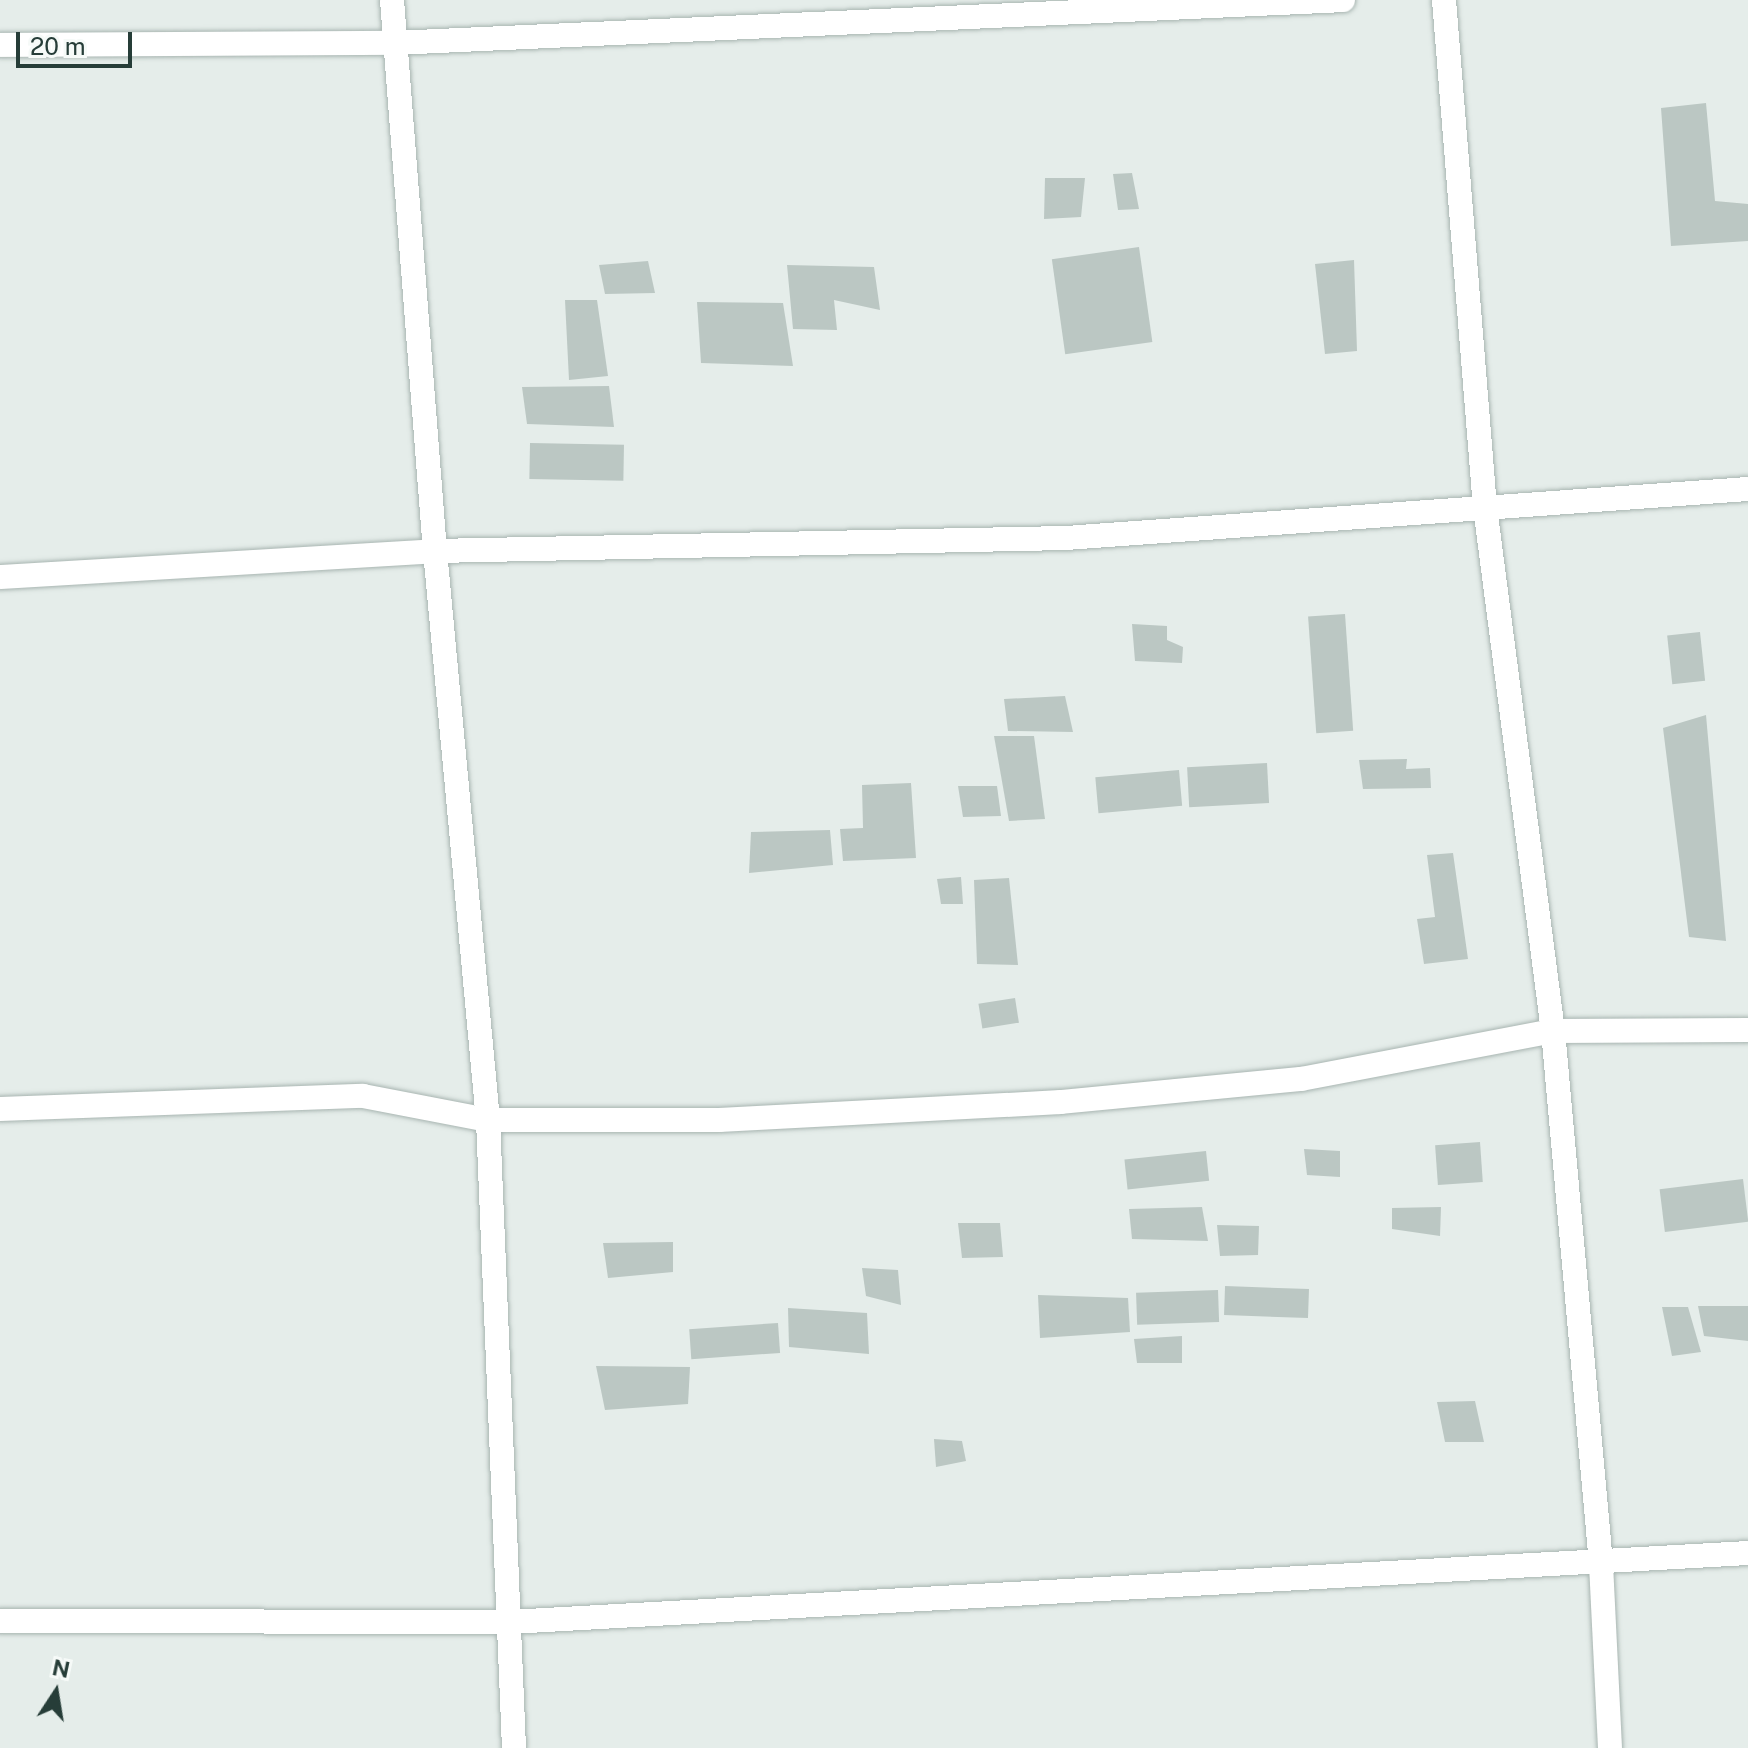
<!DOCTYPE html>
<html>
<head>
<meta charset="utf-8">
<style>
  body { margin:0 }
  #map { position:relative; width:1748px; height:1748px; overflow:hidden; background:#e5edea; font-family:"Public Sans",sans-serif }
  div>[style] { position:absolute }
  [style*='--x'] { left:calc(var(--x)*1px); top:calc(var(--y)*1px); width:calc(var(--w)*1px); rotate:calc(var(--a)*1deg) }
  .building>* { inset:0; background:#bbc7c3; transform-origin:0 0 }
  .roads { filter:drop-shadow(0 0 2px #a8b5b1) drop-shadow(0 0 2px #a8b5b1) }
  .street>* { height:24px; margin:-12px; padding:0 12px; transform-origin:12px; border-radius:12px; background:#fff }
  span { translate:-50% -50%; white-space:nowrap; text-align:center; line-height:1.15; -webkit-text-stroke:6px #f6faf8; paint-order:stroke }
  .north { position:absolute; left:16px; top:1652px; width:80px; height:80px; -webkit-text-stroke:6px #f6faf8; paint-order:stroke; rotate:12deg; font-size:22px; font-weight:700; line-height:32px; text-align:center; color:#263d38 }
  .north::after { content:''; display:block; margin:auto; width:28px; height:36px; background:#263d38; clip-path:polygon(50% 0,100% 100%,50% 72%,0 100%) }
  .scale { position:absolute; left:16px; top:32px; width:116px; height:36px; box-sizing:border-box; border:4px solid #263d38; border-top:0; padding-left:10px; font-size:24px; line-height:28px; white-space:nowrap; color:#263d38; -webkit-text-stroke:6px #f6faf8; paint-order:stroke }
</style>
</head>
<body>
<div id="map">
  <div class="building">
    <i style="clip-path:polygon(1706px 103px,1715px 201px,1748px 204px,1748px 241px,1671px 246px,1661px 108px)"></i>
    <i style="clip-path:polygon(1132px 173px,1139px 209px,1118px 210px,1113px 174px)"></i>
    <i style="clip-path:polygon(1045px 178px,1085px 178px,1081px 217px,1044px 219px)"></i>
    <i style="left:1139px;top:247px;width:96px;height:88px;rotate:82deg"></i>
    <i style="clip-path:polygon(1354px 260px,1357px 351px,1325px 354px,1315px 264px)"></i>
    <i style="clip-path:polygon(648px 261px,655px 293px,605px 294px,599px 265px)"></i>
    <i style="clip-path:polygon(787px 265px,874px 267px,880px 310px,834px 300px,837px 330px,793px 329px)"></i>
    <i style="clip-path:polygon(565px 300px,597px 300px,608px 376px,569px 380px)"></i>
    <i style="clip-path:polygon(697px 302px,783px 303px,793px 366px,701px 363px)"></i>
    <i style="clip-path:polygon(609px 386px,614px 427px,527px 424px,522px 387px)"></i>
    <i style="left:530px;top:443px;width:94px;height:36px;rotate:1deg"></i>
    <i style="left:1345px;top:614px;width:117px;height:37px;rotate:86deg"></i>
    <i style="clip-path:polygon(1132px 624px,1167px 626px,1167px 640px,1183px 647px,1182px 663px,1135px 661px)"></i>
    <i style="left:1700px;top:632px;width:49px;height:33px;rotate:84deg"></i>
    <i style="clip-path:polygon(1065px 696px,1073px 732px,1008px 731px,1004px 699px)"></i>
    <i style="clip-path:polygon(1706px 715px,1726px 941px,1689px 937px,1663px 728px)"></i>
    <i style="clip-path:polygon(994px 736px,1034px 736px,1045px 819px,1009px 821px)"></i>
    <i style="clip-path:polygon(1407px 759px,1406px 769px,1430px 768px,1431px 788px,1363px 789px,1359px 760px)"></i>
    <i style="left:1267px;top:763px;width:40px;height:80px;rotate:87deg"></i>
    <i style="left:1179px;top:770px;width:36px;height:84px;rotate:85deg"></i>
    <i style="clip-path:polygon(911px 783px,916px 858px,843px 861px,840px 829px,863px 828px,862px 785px)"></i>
    <i style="clip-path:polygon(958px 786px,997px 786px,1001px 816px,963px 817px)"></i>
    <i style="clip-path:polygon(830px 830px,833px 865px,749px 873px,751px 832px)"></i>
    <i style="clip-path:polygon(1453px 853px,1468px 959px,1424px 964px,1417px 919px,1435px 917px,1427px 855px)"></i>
    <i style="clip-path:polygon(961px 877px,963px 904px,941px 904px,937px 879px)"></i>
    <i style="clip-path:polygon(1009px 878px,1018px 965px,977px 964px,974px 880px)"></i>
    <i style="left:1015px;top:998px;width:25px;height:37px;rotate:81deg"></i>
    <i style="left:1480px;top:1142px;width:40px;height:45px;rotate:86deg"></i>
    <i style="clip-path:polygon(1304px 1149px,1340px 1151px,1340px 1177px,1307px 1175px)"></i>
    <i style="left:1206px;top:1151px;width:30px;height:82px;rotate:84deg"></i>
    <i style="left:1743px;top:1179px;width:43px;height:84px;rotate:83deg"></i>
    <i style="clip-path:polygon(1202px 1207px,1208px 1241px,1132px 1239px,1129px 1209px)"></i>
    <i style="clip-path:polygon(1441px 1207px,1440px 1236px,1392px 1229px,1392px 1208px)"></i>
    <i style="clip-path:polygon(958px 1223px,1000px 1223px,1003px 1257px,962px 1258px)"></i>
    <i style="clip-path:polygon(1217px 1225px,1259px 1226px,1258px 1255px,1220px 1256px)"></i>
    <i style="clip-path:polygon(673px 1242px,673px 1272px,608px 1278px,603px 1243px)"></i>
    <i style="clip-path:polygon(862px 1268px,898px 1270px,901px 1305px,866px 1296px)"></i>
    <i style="left:1309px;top:1289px;width:29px;height:84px;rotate:92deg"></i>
    <i style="left:1218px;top:1290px;width:32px;height:82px;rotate:88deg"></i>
    <i style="clip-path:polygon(1038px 1295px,1128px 1298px,1130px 1332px,1040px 1338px)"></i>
    <i style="clip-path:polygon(1698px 1306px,1748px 1306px,1748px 1341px,1704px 1336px)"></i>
    <i style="clip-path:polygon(1662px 1307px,1688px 1307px,1701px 1352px,1672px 1356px)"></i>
    <i style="clip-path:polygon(788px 1308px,867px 1313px,869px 1354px,789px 1347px)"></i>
    <i style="left:778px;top:1323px;width:30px;height:89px;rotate:86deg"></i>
    <i style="clip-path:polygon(1182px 1336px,1182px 1363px,1137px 1363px,1134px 1339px)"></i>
    <i style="clip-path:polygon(596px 1366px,690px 1367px,688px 1404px,605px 1410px)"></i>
    <i style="clip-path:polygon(1475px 1401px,1484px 1442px,1445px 1442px,1437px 1402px)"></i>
    <i style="clip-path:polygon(934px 1439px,962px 1441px,966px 1461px,936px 1467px)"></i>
  </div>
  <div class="roads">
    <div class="street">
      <i style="--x:392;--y:0;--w:553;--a:85.54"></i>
      <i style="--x:435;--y:551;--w:571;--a:84.68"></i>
      <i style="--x:488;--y:1120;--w:629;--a:87.63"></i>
      <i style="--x:1444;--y:0;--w:509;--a:85.38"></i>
      <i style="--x:1485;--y:507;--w:528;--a:82.61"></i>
      <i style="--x:1553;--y:1031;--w:535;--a:84.85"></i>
      <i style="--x:1601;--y:1564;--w:184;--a:87.2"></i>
      <i style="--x:0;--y:45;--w:394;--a:-0.3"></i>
      <i style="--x:394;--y:43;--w:950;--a:-2.59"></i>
      <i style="--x:0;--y:577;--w:436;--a:-3.4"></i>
      <i style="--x:435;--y:551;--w:631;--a:-1.18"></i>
      <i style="--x:1066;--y:538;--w:684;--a:-4.11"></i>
      <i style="--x:0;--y:1109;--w:363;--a:-2.1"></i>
      <i style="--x:363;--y:1096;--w:127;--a:10.9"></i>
      <i style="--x:488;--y:1120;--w:231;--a:0"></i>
      <i style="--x:719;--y:1120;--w:342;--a:-3"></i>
      <i style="--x:1061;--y:1102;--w:241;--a:-5.5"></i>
      <i style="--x:1301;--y:1079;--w:257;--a:-10.8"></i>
      <i style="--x:1553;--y:1031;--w:195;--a:-0.3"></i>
      <i style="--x:0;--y:1621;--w:510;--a:0.11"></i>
      <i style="--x:510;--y:1622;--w:1240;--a:-3.19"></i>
    </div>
  </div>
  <div class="north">N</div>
  <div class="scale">20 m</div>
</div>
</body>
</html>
